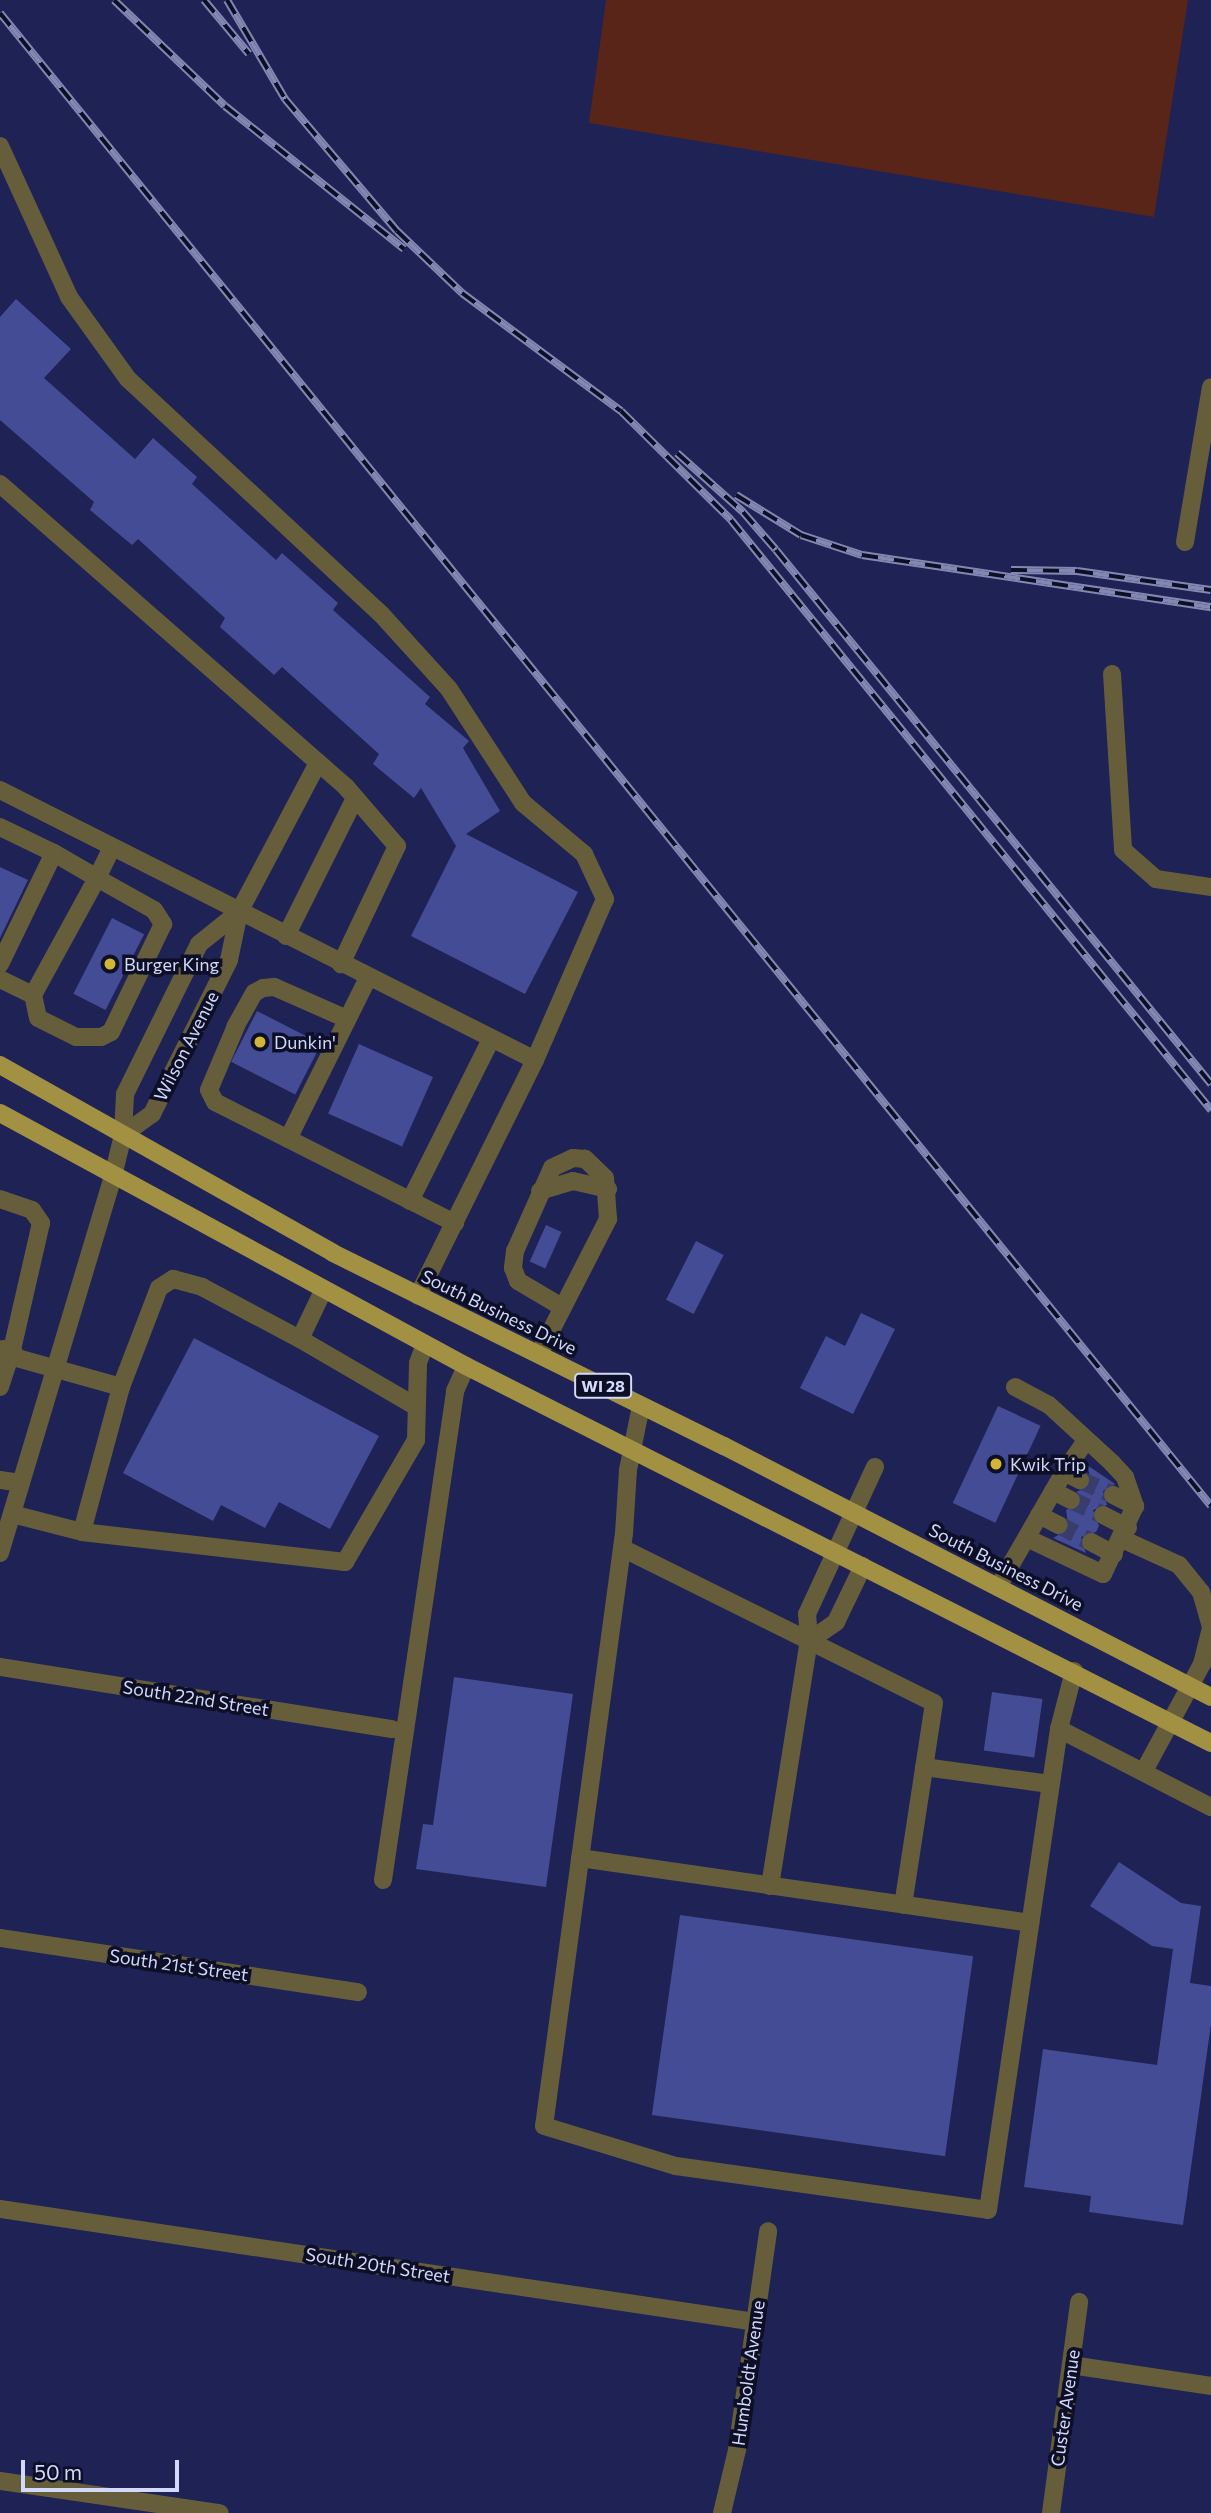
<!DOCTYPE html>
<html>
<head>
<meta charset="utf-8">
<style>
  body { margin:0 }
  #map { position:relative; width:1211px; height:2513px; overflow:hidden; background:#1e2255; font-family:Commissioner,sans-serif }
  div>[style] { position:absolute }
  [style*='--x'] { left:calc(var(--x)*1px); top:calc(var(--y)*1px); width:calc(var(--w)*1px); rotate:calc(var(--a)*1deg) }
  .green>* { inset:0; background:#592518 }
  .building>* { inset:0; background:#444c95; transform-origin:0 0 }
  .minor-tunnel>* { height:18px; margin-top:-9px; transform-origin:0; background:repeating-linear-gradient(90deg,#393d6e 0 18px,transparent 0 27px) }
  .minor>* { height:18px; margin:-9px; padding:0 9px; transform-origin:9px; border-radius:9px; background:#665d3a }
  .major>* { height:18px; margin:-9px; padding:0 9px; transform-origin:9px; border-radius:9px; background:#a39143 }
  .rail>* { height:8px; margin-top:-4px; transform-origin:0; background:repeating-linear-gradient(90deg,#0d0f26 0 16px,#8288b1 0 32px); box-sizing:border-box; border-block:2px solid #8288b1 }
  .dots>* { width:19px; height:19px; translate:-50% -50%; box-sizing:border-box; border:4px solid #0d0f26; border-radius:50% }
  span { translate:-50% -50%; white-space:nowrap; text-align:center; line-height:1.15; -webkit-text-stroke:7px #0d0f26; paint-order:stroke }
  .shield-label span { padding:2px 5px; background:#0d0f26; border:2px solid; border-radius:5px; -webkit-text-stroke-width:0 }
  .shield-label { font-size:16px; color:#d2d9fa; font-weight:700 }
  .poi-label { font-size:18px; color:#d2d9fa }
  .left { translate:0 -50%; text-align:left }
  .street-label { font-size:18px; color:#d2d9fa }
  .scale { position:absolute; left:21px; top:2460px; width:158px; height:32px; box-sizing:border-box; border:4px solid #d2d9fa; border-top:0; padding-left:9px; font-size:21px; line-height:24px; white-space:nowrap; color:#d2d9fa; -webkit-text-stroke:5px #0d0f26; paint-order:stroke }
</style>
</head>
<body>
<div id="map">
  <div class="green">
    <i style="clip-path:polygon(606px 0,1188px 0,1154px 217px,589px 123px)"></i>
  </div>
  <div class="building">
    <i style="clip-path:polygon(16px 299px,71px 349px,44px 378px,135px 459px,153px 438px,197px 477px,192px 484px,276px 560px,282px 553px,338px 603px,333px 610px,430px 697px,425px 704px,469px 741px,463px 748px,500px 811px,466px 834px,578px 892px,525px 994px,411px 936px,456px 846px,421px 788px,414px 798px,373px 764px,379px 754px,282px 667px,274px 675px,220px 627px,225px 618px,138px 539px,132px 545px,90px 510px,94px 502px,0 420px,0 317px)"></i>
    <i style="clip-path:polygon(0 867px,28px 880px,0 938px)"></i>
    <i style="left:112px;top:918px;width:36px;height:85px;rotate:27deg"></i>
    <i style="left:257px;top:1011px;width:72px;height:57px;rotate:27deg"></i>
    <i style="left:359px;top:1044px;width:81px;height:76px;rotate:24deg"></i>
    <i style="left:546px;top:1225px;width:17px;height:40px;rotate:24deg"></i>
    <i style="left:696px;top:1241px;width:31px;height:66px;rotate:27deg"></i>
    <i style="clip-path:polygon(861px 1313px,895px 1329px,853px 1414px,800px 1388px,826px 1336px,845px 1346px)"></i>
    <i style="clip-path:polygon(194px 1338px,379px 1436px,330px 1529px,279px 1502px,265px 1528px,221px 1505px,213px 1521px,123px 1473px)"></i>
    <i style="left:998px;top:1406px;width:47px;height:107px;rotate:25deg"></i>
    <i style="clip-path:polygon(1087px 1465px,1115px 1484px,1103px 1491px,1107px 1505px,1093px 1510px,1099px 1526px,1096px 1532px,1081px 1537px,1086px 1553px,1053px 1538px,1069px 1529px,1066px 1510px,1081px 1504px,1077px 1491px,1087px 1489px,1091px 1480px)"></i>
    <i style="clip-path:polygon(454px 1677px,573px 1694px,546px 1887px,416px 1869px,423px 1824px,433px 1825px)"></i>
    <i style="left:992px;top:1692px;width:51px;height:59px;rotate:8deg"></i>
    <i style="clip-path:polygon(1119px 1862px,1181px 1903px,1201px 1906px,1190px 1983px,1211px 1986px,1211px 2024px,1183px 2225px,1089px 2212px,1091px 2196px,1024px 2187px,1043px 2049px,1157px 2065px,1173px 1949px,1152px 1946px,1090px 1906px)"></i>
    <i style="left:680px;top:1915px;width:296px;height:202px;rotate:8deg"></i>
  </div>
  <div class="minor-tunnel">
    <i style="--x:1080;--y:1480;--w:36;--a:24"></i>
    <i style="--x:1071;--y:1500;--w:35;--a:25"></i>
    <i style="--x:1059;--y:1525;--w:36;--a:28"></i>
  </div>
  <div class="minor">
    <i style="--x:0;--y:146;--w:166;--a:65.4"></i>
    <i style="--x:69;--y:297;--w:101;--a:54.3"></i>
    <i style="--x:128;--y:379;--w:345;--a:42.9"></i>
    <i style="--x:381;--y:614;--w:101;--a:47.8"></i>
    <i style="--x:449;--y:689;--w:136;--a:57"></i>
    <i style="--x:523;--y:803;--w:80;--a:39.9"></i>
    <i style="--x:584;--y:854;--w:50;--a:65"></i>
    <i style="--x:605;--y:899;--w:176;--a:113.5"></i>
    <i style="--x:0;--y:484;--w:460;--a:41.2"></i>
    <i style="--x:346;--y:787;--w:78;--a:49.2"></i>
    <i style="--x:397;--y:846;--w:131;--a:115.4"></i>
    <i style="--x:1185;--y:542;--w:157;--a:-80.5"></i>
    <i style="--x:1112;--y:674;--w:176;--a:86.4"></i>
    <i style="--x:1123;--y:850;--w:44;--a:41.3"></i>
    <i style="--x:1156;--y:879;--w:56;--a:8.3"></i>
    <i style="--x:0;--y:790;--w:599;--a:26.78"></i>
    <i style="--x:535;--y:1060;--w:263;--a:116.4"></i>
    <i style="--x:0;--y:827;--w:60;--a:25.7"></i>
    <i style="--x:54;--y:853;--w:50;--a:30.2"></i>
    <i style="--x:97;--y:878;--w:65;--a:29.3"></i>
    <i style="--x:154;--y:910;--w:17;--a:57"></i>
    <i style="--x:163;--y:924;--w:120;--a:115.7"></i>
    <i style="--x:111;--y:1032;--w:11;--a:153"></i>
    <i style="--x:101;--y:1037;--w:25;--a:180"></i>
    <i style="--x:76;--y:1037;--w:42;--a:-153.4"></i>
    <i style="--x:38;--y:1018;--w:24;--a:-102"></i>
    <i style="--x:33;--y:995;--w:133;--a:-61.3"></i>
    <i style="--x:97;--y:878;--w:34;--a:-64"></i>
    <i style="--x:286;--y:936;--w:154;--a:-63.4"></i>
    <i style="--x:0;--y:964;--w:123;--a:-64.1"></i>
    <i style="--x:0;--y:979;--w:37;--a:26"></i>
    <i style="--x:347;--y:1019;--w:80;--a:-156.3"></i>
    <i style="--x:274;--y:987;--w:11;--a:175"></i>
    <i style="--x:263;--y:988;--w:10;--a:151"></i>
    <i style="--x:254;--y:993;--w:38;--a:119"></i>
    <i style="--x:236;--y:1026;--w:69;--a:112.9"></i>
    <i style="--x:209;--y:1090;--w:13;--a:63"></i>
    <i style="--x:215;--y:1102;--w:269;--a:26.8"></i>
    <i style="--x:123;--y:1135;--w:36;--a:-36"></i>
    <i style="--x:152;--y:1114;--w:172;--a:-63.4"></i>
    <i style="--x:229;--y:960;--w:49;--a:-78.2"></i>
    <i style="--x:239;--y:912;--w:169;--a:-62.1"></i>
    <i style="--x:288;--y:1139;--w:180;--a:-63.6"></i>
    <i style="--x:540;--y:1191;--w:34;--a:-17"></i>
    <i style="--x:573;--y:1181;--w:36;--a:13"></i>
    <i style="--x:0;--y:1199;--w:34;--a:19"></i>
    <i style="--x:32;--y:1210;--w:16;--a:55"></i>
    <i style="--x:41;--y:1223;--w:130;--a:102.9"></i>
    <i style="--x:12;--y:1350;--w:9;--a:58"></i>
    <i style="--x:17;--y:1358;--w:108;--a:15.6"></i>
    <i style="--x:121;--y:1387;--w:150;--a:105.1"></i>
    <i style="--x:410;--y:1201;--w:181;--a:-63.4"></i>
    <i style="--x:300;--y:1339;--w:133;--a:30.2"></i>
    <i style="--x:539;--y:1354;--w:152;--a:-62.9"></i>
    <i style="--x:608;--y:1219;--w:41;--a:-94.2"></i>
    <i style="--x:605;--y:1178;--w:28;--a:-136"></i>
    <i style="--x:585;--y:1159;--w:12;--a:-175"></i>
    <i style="--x:573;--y:1158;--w:23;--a:155"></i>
    <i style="--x:552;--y:1168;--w:91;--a:114"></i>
    <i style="--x:515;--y:1251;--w:17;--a:97"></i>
    <i style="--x:513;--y:1268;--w:14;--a:69"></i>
    <i style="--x:518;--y:1281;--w:51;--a:30.6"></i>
    <i style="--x:0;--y:1387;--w:39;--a:-72"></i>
    <i style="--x:12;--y:1350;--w:9;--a:-174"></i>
    <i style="--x:121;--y:1387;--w:106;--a:-69"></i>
    <i style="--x:159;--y:1288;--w:17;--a:-33"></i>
    <i style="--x:173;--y:1279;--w:30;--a:15"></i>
    <i style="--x:202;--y:1287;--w:111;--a:28"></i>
    <i style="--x:300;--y:1339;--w:53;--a:-64.4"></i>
    <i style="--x:1015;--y:1387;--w:38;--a:28"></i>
    <i style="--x:1049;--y:1405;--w:86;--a:42.6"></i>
    <i style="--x:1112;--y:1463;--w:19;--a:47"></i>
    <i style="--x:1125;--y:1477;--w:31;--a:71"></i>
    <i style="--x:1135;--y:1506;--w:75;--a:115.2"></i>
    <i style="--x:1103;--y:1574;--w:84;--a:-154.7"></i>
    <i style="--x:641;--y:1406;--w:65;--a:101.5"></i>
    <i style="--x:628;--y:1470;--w:63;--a:93.6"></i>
    <i style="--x:624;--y:1533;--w:598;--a:97.68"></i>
    <i style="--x:544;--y:2126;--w:138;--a:16.9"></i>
    <i style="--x:676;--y:2166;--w:315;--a:8"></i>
    <i style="--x:988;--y:2210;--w:486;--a:-81.6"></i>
    <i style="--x:1059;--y:1729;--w:60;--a:-75.5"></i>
    <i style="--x:1064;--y:1472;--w:38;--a:-55"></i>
    <i style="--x:0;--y:1480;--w:21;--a:8"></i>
    <i style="--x:1053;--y:1491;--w:20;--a:27"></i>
    <i style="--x:1113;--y:1495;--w:25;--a:27"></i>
    <i style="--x:12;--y:1514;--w:72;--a:14.4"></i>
    <i style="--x:82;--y:1532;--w:265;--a:6.5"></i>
    <i style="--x:345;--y:1562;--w:141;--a:-59.8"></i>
    <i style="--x:416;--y:1440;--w:77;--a:-88.5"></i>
    <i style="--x:418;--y:1363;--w:20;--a:-70"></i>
    <i style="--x:1039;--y:1515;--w:22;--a:27"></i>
    <i style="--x:1103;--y:1515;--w:28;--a:27"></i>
    <i style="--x:1122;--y:1539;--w:63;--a:24.5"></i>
    <i style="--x:1179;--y:1565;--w:35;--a:51"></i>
    <i style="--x:1201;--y:1592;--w:37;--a:74"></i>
    <i style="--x:1211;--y:1628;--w:37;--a:104"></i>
    <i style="--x:1202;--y:1664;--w:122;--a:118.5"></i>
    <i style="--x:1091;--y:1542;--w:26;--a:28"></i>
    <i style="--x:622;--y:1548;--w:348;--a:26.4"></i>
    <i style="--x:934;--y:1703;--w:204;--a:98.7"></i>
    <i style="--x:0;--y:1553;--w:394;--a:-73.3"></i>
    <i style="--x:113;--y:1176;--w:42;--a:-76.3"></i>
    <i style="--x:123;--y:1135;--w:41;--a:-87.2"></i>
    <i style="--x:125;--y:1094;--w:167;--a:-63.7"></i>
    <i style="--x:199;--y:944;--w:51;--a:-38.7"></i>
    <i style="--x:998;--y:1587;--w:133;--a:-60.1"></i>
    <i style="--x:1064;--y:1472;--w:18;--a:27"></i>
    <i style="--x:809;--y:1641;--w:33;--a:-35"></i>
    <i style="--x:836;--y:1622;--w:62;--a:-64.3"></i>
    <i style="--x:0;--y:1667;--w:397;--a:9"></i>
    <i style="--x:1059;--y:1729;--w:171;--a:27.2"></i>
    <i style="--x:924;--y:1767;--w:127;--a:7.7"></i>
    <i style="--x:580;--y:1858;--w:455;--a:8.2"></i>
    <i style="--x:383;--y:1880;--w:494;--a:-81.6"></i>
    <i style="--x:455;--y:1391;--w:27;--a:-66"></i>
    <i style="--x:770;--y:1886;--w:248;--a:-81"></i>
    <i style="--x:809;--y:1641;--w:27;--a:-94"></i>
    <i style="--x:807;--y:1614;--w:162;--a:-65.2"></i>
    <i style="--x:0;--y:1938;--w:362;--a:8.6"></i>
    <i style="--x:0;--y:2209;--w:763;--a:8.51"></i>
    <i style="--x:1071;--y:2365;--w:142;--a:8.5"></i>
    <i style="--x:0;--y:2481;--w:222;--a:8.3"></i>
    <i style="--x:722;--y:2513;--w:65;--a:-76.6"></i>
    <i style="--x:737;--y:2450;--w:221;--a:-81.9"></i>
    <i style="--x:1051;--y:2513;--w:213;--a:-82.4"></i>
  </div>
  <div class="major">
    <i style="--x:0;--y:1065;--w:382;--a:29.4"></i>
    <i style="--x:333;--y:1253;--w:436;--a:26.3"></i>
    <i style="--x:724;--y:1446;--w:548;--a:27.27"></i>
    <i style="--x:0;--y:1113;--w:530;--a:28.5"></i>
    <i style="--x:466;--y:1366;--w:835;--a:26.84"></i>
  </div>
  <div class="rail">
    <i style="--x:114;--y:0;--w:153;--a:43.7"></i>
    <i style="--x:225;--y:106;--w:229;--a:38.6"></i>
    <i style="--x:204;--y:0;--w:70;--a:50.2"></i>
    <i style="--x:227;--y:0;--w:115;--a:59.6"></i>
    <i style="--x:285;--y:99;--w:173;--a:49.7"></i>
    <i style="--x:397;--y:231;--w:90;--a:43.6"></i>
    <i style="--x:462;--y:293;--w:198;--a:36.6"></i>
    <i style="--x:621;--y:411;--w:155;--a:44.7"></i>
    <i style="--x:731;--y:520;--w:761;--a:50.87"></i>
    <i style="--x:0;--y:13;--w:1922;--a:50.95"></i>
    <i style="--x:677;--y:453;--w:89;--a:41.8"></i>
    <i style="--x:743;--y:512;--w:50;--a:49"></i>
    <i style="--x:776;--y:550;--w:689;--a:50.83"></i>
    <i style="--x:736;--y:495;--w:76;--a:31.6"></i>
    <i style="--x:801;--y:535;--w:64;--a:18.2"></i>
    <i style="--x:862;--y:555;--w:353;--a:8.5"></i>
    <i style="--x:1011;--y:570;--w:66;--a:0.9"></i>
    <i style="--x:1077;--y:571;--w:135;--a:8.1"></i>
  </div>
  <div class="dots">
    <i style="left:110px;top:964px;background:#d3b635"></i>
    <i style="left:260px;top:1042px;background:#d3b635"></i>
    <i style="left:996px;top:1464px;background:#d3b635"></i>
  </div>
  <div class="shield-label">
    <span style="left:603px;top:1386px">WI 28</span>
  </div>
  <div class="poi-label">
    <span class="left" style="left:124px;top:964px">Burger King</span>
    <span class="left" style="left:274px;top:1042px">Dunkin'</span>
    <span class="left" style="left:1010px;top:1464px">Kwik Trip</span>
  </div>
  <div class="street-label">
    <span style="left:186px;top:1046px;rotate:-63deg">Wilson Avenue</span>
    <span style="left:499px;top:1312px;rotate:26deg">South Business Drive</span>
    <span style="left:1006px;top:1567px;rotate:27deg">South Business Drive</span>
    <span style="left:196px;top:1698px;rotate:9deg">South 22nd Street</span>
    <span style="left:179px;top:1965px;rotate:8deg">South 21st Street</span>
    <span style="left:378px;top:2265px;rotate:9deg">South 20th Street</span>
    <span style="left:748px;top:2373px;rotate:-82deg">Humboldt Avenue</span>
    <span style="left:1065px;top:2408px;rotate:-82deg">Custer Avenue</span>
  </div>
  <div class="scale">50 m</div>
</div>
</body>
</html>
